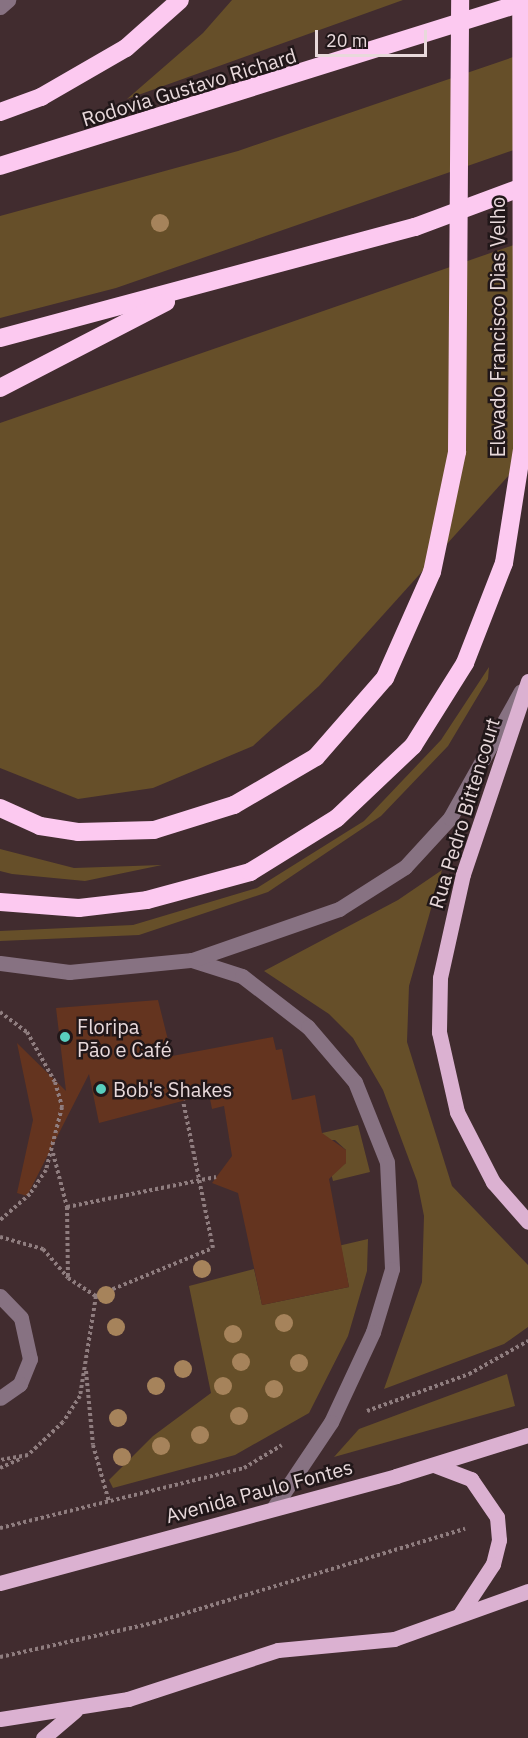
<!DOCTYPE html>
<html>
<head>
<meta charset="utf-8">
<style>
  body { margin:0 }
  #map { position:relative; width:528px; height:1738px; overflow:hidden; background:#412c2f; font-family:"IBM Plex Sans",sans-serif }
  div>[style] { position:absolute }
  [style*='--x'] { left:calc(var(--x)*1px); top:calc(var(--y)*1px); width:calc(var(--w)*1px); rotate:calc(var(--a)*1deg) }
  .green>* { inset:0; background:#664f29 }
  .building>* { inset:0; background:#64341f }
  .path>* { height:4px; margin-top:-2px; transform-origin:0; background:repeating-linear-gradient(90deg,#8f7d7f 0 3px,transparent 0 6px) }
  .minor>* { height:15px; margin:-7.5px; padding:0 7.5px; transform-origin:7.5px; border-radius:7.5px; background:#877282 }
  .major>* { height:15px; margin:-7.5px; padding:0 7.5px; transform-origin:7.5px; border-radius:7.5px; background:#dbb1d1 }
  .highway>* { height:18px; margin:-9px; padding:0 9px; transform-origin:9px; border-radius:9px; background:#fcc9f0 }
  .highway-bridge>* { height:18px; margin:-9px; padding:0 9px; transform-origin:9px; border-radius:9px; background:#fcc9f0 }
  .trees>* { width:18px; height:18px; margin:-9px; border-radius:50%; background:#a6835b }
  .dots>* { width:16px; height:16px; translate:-50% -50%; box-sizing:border-box; border:3px solid #211719; border-radius:50% }
  span { translate:-50% -50%; white-space:nowrap; text-align:center; line-height:1.15; -webkit-text-stroke:5px #211719; paint-order:stroke }
  .street-label { font-size:20px; color:#e8d9db }
  .poi-label { font-size:20px; color:#e8d9db }
  .left { translate:0 -50%; text-align:left }
  .scale { position:absolute; left:315px; top:30px; width:112px; height:27px; box-sizing:border-box; border:3px solid #e8d9db; border-top:0; padding-left:8px; font-size:18px; line-height:21px; white-space:nowrap; color:#e8d9db; -webkit-text-stroke:4px #211719; paint-order:stroke }
</style>
</head>
<body>
<div id="map">
  <div class="green">
    <i style="clip-path:polygon(232px 0,403px 0,127px 99px,203px 33px)"></i>
    <i style="clip-path:polygon(528px 52px,528px 145px,116px 288px,0 318px,0 216px,238px 151px)"></i>
    <i style="clip-path:polygon(528px 240px,528px 454px,319px 686px,253px 746px,153px 788px,78px 799px,0 768px,0 423px)"></i>
    <i style="clip-path:polygon(489px 667px,488px 679px,448px 746px,381px 816px,268px 892px,139px 935px,0 941px,0 931px,133px 925px,257px 888px,364px 821px,441px 740px)"></i>
    <i style="clip-path:polygon(0 849px,74px 868px,162px 865px,85px 881px,12px 874px,0 871px)"></i>
    <i style="clip-path:polygon(442px 870px,409px 986px,407px 1042px,452px 1186px,528px 1265px,528px 1327px,504px 1344px,384px 1389px,422px 1282px,424px 1216px,417px 1181px,383px 1090px,353px 1038px,329px 1014px,264px 971px,398px 900px)"></i>
    <i style="clip-path:polygon(358px 1125px,370px 1172px,333px 1181px,331px 1173px,346px 1163px,346px 1150px,335px 1140px,324px 1140px,322px 1133px)"></i>
    <i style="clip-path:polygon(368px 1239px,367px 1271px,348px 1336px,309px 1413px,235px 1455px,113px 1488px,109px 1480px,153px 1436px,211px 1393px,189px 1286px,254px 1269px,262px 1305px,349px 1287px,342px 1252px,308px 1253px)"></i>
    <i style="clip-path:polygon(507px 1374px,515px 1406px,334px 1457px,359px 1429px)"></i>
  </div>
  <div class="building">
    <i style="clip-path:polygon(158px 1000px,172px 1056px,273px 1037px,276px 1050px,282px 1049px,292px 1100px,315px 1095px,322px 1133px,346px 1150px,346px 1163px,329px 1179px,349px 1287px,262px 1305px,238px 1193px,212px 1183px,232px 1156px,224px 1106px,212px 1109px,209px 1094px,99px 1123px,89px 1074px,27px 1196px,17px 1193px,33px 1120px,17px 1043px,66px 1091px,56px 1008px)"></i>
  </div>
  <div class="path">
    <i style="--x:0;--y:1012;--w:34;--a:37"></i>
    <i style="--x:27;--y:1032;--w:57;--a:60.8"></i>
    <i style="--x:55;--y:1082;--w:26;--a:74"></i>
    <i style="--x:62;--y:1107;--w:65;--a:104.3"></i>
    <i style="--x:46;--y:1170;--w:29;--a:124"></i>
    <i style="--x:30;--y:1194;--w:40;--a:139"></i>
    <i style="--x:53;--y:1153;--w:56;--a:75.5"></i>
    <i style="--x:67;--y:1207;--w:71;--a:89.2"></i>
    <i style="--x:67;--y:1207;--w:152;--a:-11.4"></i>
    <i style="--x:0;--y:1237;--w:45;--a:15.6"></i>
    <i style="--x:43;--y:1249;--w:38;--a:49"></i>
    <i style="--x:68;--y:1278;--w:33;--a:33"></i>
    <i style="--x:96;--y:1296;--w:101;--a:99.1"></i>
    <i style="--x:80;--y:1396;--w:31;--a:123"></i>
    <i style="--x:63;--y:1422;--w:48;--a:136.7"></i>
    <i style="--x:28;--y:1455;--w:28;--a:170"></i>
    <i style="--x:96;--y:1296;--w:126;--a:-22.3"></i>
    <i style="--x:213;--y:1248;--w:150;--a:-101.5"></i>
    <i style="--x:86;--y:1371;--w:74;--a:84.6"></i>
    <i style="--x:93;--y:1445;--w:59;--a:74.3"></i>
    <i style="--x:367;--y:1411;--w:109;--a:-19.9"></i>
    <i style="--x:469;--y:1374;--w:68;--a:-29.2"></i>
    <i style="--x:0;--y:1468;--w:24;--a:-24"></i>
    <i style="--x:0;--y:1528;--w:251;--a:-13.8"></i>
    <i style="--x:244;--y:1468;--w:44;--a:-31.2"></i>
    <i style="--x:0;--y:1657;--w:157;--a:-12.5"></i>
    <i style="--x:153;--y:1623;--w:326;--a:-16.8"></i>
  </div>
  <div class="minor">
    <i style="--x:0;--y:7;--w:11;--a:-41"></i>
    <i style="--x:192;--y:960;--w:52;--a:17.7"></i>
    <i style="--x:242;--y:976;--w:83;--a:37.7"></i>
    <i style="--x:308;--y:1027;--w:72;--a:49.5"></i>
    <i style="--x:355;--y:1082;--w:86;--a:68.2"></i>
    <i style="--x:387;--y:1162;--w:107;--a:87.3"></i>
    <i style="--x:392;--y:1269;--w:66;--a:106.8"></i>
    <i style="--x:373;--y:1332;--w:99;--a:115"></i>
    <i style="--x:331;--y:1422;--w:102;--a:123.8"></i>
    <i style="--x:0;--y:963;--w:70;--a:7.4"></i>
    <i style="--x:69;--y:972;--w:124;--a:-5.6"></i>
    <i style="--x:192;--y:960;--w:156;--a:-19.1"></i>
    <i style="--x:339;--y:909;--w:78;--a:-32.5"></i>
    <i style="--x:405;--y:867;--w:67;--a:-47.4"></i>
    <i style="--x:450;--y:818;--w:145;--a:-60.8"></i>
    <i style="--x:0;--y:1296;--w:30;--a:46"></i>
    <i style="--x:21;--y:1318;--w:42;--a:77.6"></i>
    <i style="--x:30;--y:1359;--w:27;--a:112"></i>
    <i style="--x:20;--y:1384;--w:24;--a:145"></i>
  </div>
  <div class="major">
    <i style="--x:528;--y:681;--w:204;--a:108.6"></i>
    <i style="--x:463;--y:874;--w:107;--a:102.5"></i>
    <i style="--x:440;--y:978;--w:54;--a:91.1"></i>
    <i style="--x:439;--y:1032;--w:82;--a:77.3"></i>
    <i style="--x:457;--y:1112;--w:79;--a:62.8"></i>
    <i style="--x:493;--y:1182;--w:53;--a:48.8"></i>
    <i style="--x:434;--y:1465;--w:40;--a:21"></i>
    <i style="--x:471;--y:1479;--w:46;--a:55.6"></i>
    <i style="--x:497;--y:1517;--w:23;--a:85"></i>
    <i style="--x:499;--y:1540;--w:25;--a:104"></i>
    <i style="--x:493;--y:1564;--w:60;--a:123.4"></i>
    <i style="--x:0;--y:1583;--w:410;--a:-15.1"></i>
    <i style="--x:396;--y:1476;--w:138;--a:-17.3"></i>
    <i style="--x:0;--y:1719;--w:130;--a:-8.9"></i>
    <i style="--x:128;--y:1699;--w:158;--a:-18.1"></i>
    <i style="--x:278;--y:1650;--w:117;--a:-5.4"></i>
    <i style="--x:394;--y:1639;--w:142;--a:-19.7"></i>
    <i style="--x:43;--y:1738;--w:42;--a:-40.2"></i>
  </div>
  <div class="highway">
    <i style="--x:0;--y:112;--w:44;--a:-20.1"></i>
    <i style="--x:41;--y:97;--w:98;--a:-30"></i>
    <i style="--x:126;--y:48;--w:72;--a:-41.6"></i>
    <i style="--x:0;--y:166;--w:553;--a:-17.35"></i>
    <i style="--x:0;--y:338;--w:430;--a:-15"></i>
    <i style="--x:415;--y:227;--w:121;--a:-20.4"></i>
    <i style="--x:0;--y:388;--w:187;--a:-27.4"></i>
    <i style="--x:0;--y:808;--w:44;--a:24.2"></i>
    <i style="--x:40;--y:826;--w:38;--a:9"></i>
    <i style="--x:78;--y:832;--w:76;--a:-1.5"></i>
    <i style="--x:154;--y:830;--w:84;--a:-17.4"></i>
    <i style="--x:234;--y:805;--w:95;--a:-30.3"></i>
    <i style="--x:316;--y:757;--w:105;--a:-48.9"></i>
    <i style="--x:0;--y:902;--w:79;--a:4.3"></i>
    <i style="--x:79;--y:908;--w:68;--a:-6.7"></i>
    <i style="--x:147;--y:900;--w:107;--a:-15.2"></i>
    <i style="--x:250;--y:872;--w:102;--a:-31.8"></i>
    <i style="--x:337;--y:818;--w:105;--a:-43.5"></i>
  </div>
  <div class="highway-bridge">
    <i style="--x:385;--y:678;--w:116;--a:-66.1"></i>
    <i style="--x:432;--y:572;--w:123;--a:-78.2"></i>
    <i style="--x:457;--y:452;--w:452;--a:-89.6"></i>
    <i style="--x:413;--y:746;--w:98;--a:-57.9"></i>
    <i style="--x:465;--y:663;--w:107;--a:-68.7"></i>
    <i style="--x:504;--y:563;--w:115;--a:-81"></i>
    <i style="--x:522;--y:449;--w:449;--a:-90.1"></i>
  </div>
  <div class="trees">
    <i style="left:160px;top:223px"></i>
    <i style="left:202px;top:1269px"></i>
    <i style="left:106px;top:1295px"></i>
    <i style="left:284px;top:1323px"></i>
    <i style="left:116px;top:1327px"></i>
    <i style="left:233px;top:1334px"></i>
    <i style="left:241px;top:1362px"></i>
    <i style="left:299px;top:1363px"></i>
    <i style="left:183px;top:1369px"></i>
    <i style="left:156px;top:1386px"></i>
    <i style="left:223px;top:1386px"></i>
    <i style="left:274px;top:1389px"></i>
    <i style="left:239px;top:1416px"></i>
    <i style="left:118px;top:1418px"></i>
    <i style="left:200px;top:1435px"></i>
    <i style="left:161px;top:1446px"></i>
    <i style="left:122px;top:1457px"></i>
  </div>
  <div class="dots">
    <i style="left:65px;top:1037px;background:#59cebe"></i>
    <i style="left:101px;top:1089px;background:#59cebe"></i>
  </div>
  <div class="street-label">
    <span style="left:189px;top:87px;rotate:-17deg">Rodovia Gustavo Richard</span>
    <span style="left:497px;top:327px;rotate:-90deg">Elevado Francisco Dias Velho</span>
    <span style="left:464px;top:813px;rotate:-73deg">Rua Pedro Bittencourt</span>
    <span style="left:259px;top:1491px;rotate:-15deg">Avenida Paulo Fontes</span>
  </div>
  <div class="poi-label">
    <span class="left" style="left:77px;top:1038px">Floripa<br>Pão e Café</span>
    <span class="left" style="left:113px;top:1089px">Bob's Shakes</span>
  </div>
  <div class="scale">20 m</div>
</div>
</body>
</html>
